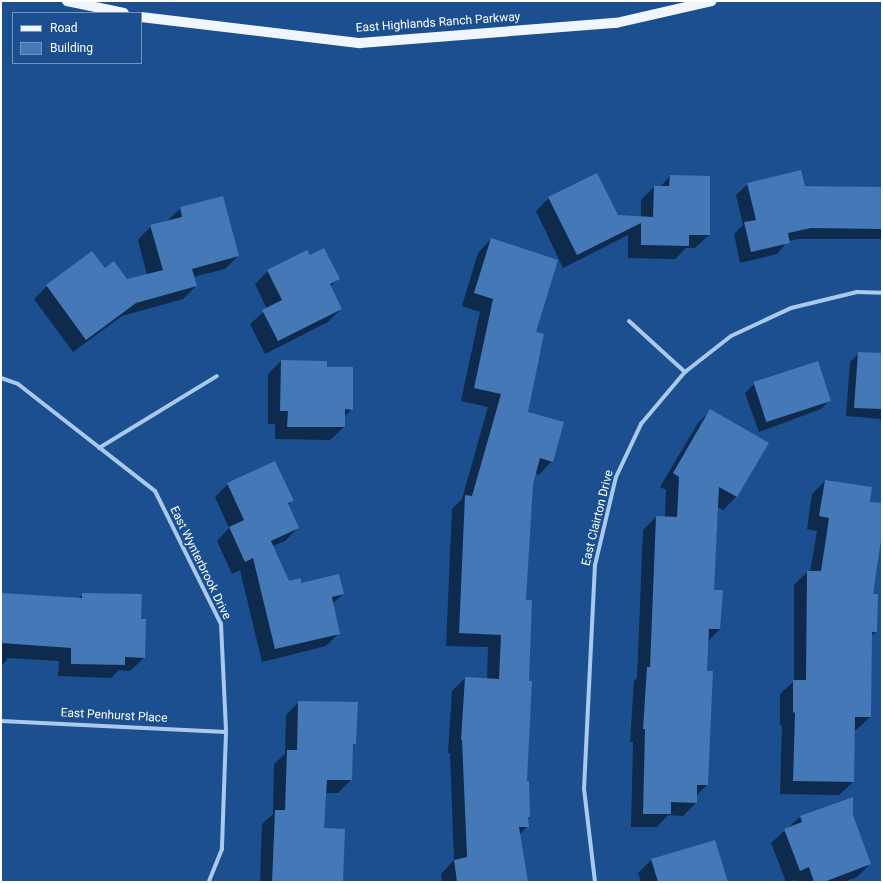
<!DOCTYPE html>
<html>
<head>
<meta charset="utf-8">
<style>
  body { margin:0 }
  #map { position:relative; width:883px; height:883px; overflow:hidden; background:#1b4f8f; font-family:Roboto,sans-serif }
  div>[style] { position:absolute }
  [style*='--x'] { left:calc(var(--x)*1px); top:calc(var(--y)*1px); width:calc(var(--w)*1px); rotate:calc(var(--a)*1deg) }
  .shadow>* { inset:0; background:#0007 }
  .building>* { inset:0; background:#4478b7; transform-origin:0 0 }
  .minor>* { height:4px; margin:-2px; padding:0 2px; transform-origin:2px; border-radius:2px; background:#a9c9ee }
  .primary>* { height:10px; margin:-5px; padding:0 5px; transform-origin:5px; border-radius:5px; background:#f0f6ff }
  span { translate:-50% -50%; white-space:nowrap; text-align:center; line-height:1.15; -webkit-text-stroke:3.5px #1b4f8f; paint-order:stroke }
  .street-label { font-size:12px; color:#fff }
  .frame { position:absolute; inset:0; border:2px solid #fff; pointer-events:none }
  .legend { position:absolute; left:12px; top:12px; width:130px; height:52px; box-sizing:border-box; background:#1b4f8f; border:1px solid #7695bc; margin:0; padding:5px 7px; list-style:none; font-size:12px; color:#fff }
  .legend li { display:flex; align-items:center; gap:8px; height:20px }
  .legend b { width:20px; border:1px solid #7695bc }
</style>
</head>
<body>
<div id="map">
  <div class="shadow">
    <i style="clip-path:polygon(670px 176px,709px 235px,695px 248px,686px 248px,675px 259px,628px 258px,628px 235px,563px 268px,536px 211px,549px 198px,617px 216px,641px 217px,641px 200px,654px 187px,660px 187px)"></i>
    <i style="clip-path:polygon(748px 184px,882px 188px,882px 239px,799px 239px,788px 241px,777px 254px,740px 263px,734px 234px,743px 225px,736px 195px)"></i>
    <i style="clip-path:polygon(181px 208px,238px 256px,225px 269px,193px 277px,196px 286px,183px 299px,122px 316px,73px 352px,34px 299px,47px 286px,92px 253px,105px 270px,127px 280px,147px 275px,138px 240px,151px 226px,167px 221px)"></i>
    <i style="clip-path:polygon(491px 239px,534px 333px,526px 413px,552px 461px,539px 475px,535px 473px,532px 484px,525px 601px,525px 782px,528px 782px,529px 817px,528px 819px,528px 826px,519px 835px,527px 882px,442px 882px,441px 874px,454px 860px,450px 753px,448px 753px,452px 691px,465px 678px,487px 680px,488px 647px,446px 646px,452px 509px,462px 499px,488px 407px,461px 401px,480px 312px,462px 306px,478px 253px)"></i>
    <i style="clip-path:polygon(310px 256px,339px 278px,330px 287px,341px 309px,328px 322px,265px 354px,250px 324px,267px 309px,255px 284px,268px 271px)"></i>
    <i style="clip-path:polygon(859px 353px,882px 354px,882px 419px,846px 416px,850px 362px)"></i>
    <i style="clip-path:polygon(281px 361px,326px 368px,352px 409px,344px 417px,344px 427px,330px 440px,275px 439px,275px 424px,268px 424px,268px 374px)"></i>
    <i style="clip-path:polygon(817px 362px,830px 400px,821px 409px,759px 432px,745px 393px,754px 384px)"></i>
    <i style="clip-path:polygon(711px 410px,768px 443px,736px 497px,723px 510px,718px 507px,713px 591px,720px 629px,708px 641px,706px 672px,707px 785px,696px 796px,696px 803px,683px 816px,668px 815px,657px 827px,631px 827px,633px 742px,630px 742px,634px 681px,637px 678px,643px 530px,656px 517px,665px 517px,666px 490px,660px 487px,698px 423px)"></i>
    <i style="clip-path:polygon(825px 481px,869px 503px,882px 504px,882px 527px,872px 594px,876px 632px,871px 636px,870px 717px,856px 730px,854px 730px,853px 782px,839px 795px,780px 794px,782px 725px,780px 725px,780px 694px,794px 681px,794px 585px,807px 572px,810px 572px,817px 531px,807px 529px,812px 494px)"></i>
    <i style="clip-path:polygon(228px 484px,292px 501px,288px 505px,298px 528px,285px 541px,273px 546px,288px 582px,343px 594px,332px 604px,339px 633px,326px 646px,262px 662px,240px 570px,232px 574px,217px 541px,229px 528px,215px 497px)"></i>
    <i style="clip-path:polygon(1px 594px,78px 599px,83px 594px,140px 620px,144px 658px,130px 671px,119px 670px,111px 678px,58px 676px,59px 661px,7px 658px,7px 660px,1px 666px)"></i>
    <i style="clip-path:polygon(299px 702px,355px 743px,352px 747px,351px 780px,338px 793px,325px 793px,323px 829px,342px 882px,260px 882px,262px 824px,273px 814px,274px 764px,285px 754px,286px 715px)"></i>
    <i style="clip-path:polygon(852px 815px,870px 864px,857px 877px,843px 882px,796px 882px,796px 880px,786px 882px,771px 843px,800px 817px)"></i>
    <i style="clip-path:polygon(714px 841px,727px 882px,641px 882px,638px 873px,651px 860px)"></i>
  </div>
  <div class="building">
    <i style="clip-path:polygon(801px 170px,805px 186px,882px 187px,882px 229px,811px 228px,788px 233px,790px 243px,751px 252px,744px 222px,756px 220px,747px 183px)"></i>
    <i style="clip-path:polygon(597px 173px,618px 215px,653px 217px,654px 186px,669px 186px,670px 175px,710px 176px,710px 235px,689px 235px,689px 246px,641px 245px,641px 223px,577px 255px,548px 197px)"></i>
    <i style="clip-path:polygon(223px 196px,239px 256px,192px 269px,197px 286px,136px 303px,86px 340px,46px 285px,92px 251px,105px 268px,114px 261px,127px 279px,163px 270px,150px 225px,182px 217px,180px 207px)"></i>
    <i style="clip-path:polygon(491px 238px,558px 260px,536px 332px,544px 334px,528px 412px,564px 422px,553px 462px,540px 458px,533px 484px,526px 600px,532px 600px,529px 681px,532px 681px,527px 781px,529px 781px,530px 817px,528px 817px,529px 827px,519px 827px,528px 882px,457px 882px,454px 860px,467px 857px,462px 740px,461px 740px,465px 677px,499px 679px,501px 635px,459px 633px,465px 495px,472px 496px,501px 394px,474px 388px,493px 299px,474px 293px)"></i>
    <i style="clip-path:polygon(324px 248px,340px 279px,330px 284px,342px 309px,278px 341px,262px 310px,282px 300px,267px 270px,307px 250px,310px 255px)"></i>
    <i style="clip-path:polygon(858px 352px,882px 353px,882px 409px,854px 408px)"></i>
    <i style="clip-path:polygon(281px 360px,327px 361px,327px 367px,353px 367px,353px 410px,345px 409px,345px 427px,287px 427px,288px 411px,280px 411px)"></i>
    <i style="left:818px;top:361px;width:42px;height:68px;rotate:72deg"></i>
    <i style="clip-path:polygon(710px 409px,769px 443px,737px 497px,719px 487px,714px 590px,723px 590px,720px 629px,709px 629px,707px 671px,713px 671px,708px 785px,697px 785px,697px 803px,671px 802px,671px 814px,643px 814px,645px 729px,643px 729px,647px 667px,650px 667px,656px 516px,677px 517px,679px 477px,673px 473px)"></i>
    <i style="clip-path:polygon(275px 461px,294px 501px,288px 503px,299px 528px,271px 541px,289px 581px,301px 578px,301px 583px,339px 574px,344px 594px,332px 597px,340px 634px,275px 649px,253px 558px,245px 562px,229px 527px,244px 520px,227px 483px)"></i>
    <i style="clip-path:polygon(825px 480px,872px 487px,870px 502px,882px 503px,882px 534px,873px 594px,878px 594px,877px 632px,872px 632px,871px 717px,855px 717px,854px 782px,793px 781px,795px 713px,793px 712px,793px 680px,806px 680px,807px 571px,821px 571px,829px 518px,819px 516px)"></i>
    <i style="clip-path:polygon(1px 593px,82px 598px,82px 593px,142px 594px,141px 619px,146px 619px,145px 658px,125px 657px,125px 665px,71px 664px,71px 648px,1px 643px)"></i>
    <i style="clip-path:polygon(298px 701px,358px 702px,356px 744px,353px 744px,352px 780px,327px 780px,324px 828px,345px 829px,343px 882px,272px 882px,275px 810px,285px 810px,287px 750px,297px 750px)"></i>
    <i style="clip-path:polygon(853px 797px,853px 815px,871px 864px,824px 882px,814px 882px,809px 867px,800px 871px,784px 829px,802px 822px,800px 816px)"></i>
    <i style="clip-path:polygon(715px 840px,728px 882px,658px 882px,651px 859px)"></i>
  </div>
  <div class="minor">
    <i style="--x:629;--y:321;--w:76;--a:42.3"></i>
    <i style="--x:1;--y:378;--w:18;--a:19"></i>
    <i style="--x:18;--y:384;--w:174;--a:38"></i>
    <i style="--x:155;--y:491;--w:148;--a:63.6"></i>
    <i style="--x:221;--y:624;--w:108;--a:87.3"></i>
    <i style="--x:226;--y:732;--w:117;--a:92"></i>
    <i style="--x:222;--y:849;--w:35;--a:112"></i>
    <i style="--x:99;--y:448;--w:138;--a:-31.4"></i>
    <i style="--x:1;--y:721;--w:225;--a:2.8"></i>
    <i style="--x:595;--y:882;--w:94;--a:-96.7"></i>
    <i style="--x:584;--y:789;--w:224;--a:-87.2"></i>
    <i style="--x:595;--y:565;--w:90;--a:-76.6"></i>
    <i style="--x:616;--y:477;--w:59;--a:-64.7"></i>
    <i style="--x:641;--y:424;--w:68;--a:-49.8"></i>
    <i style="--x:685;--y:372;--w:58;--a:-38"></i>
    <i style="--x:731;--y:336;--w:66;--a:-25"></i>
    <i style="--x:791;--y:308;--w:68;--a:-13.6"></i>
    <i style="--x:857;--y:292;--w:25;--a:2"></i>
  </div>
  <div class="primary">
    <i style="--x:67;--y:1;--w:58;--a:11.9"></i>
    <i style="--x:141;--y:17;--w:221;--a:6.8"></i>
    <i style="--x:360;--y:43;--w:257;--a:-4.5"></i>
    <i style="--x:616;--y:23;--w:98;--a:-12.9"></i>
  </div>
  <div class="street-label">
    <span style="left:438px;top:23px;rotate:-4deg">East Highlands Ranch Parkway</span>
    <span style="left:598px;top:518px;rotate:-76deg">East Clairton Drive</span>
    <span style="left:200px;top:563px;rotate:64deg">East Wynterbrook Drive</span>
    <span style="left:114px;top:716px;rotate:3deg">East Penhurst Place</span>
  </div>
  <div class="frame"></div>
  <ul class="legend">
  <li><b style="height:5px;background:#f0f6ff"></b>Road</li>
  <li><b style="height:11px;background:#4478b7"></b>Building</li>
  </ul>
</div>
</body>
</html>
